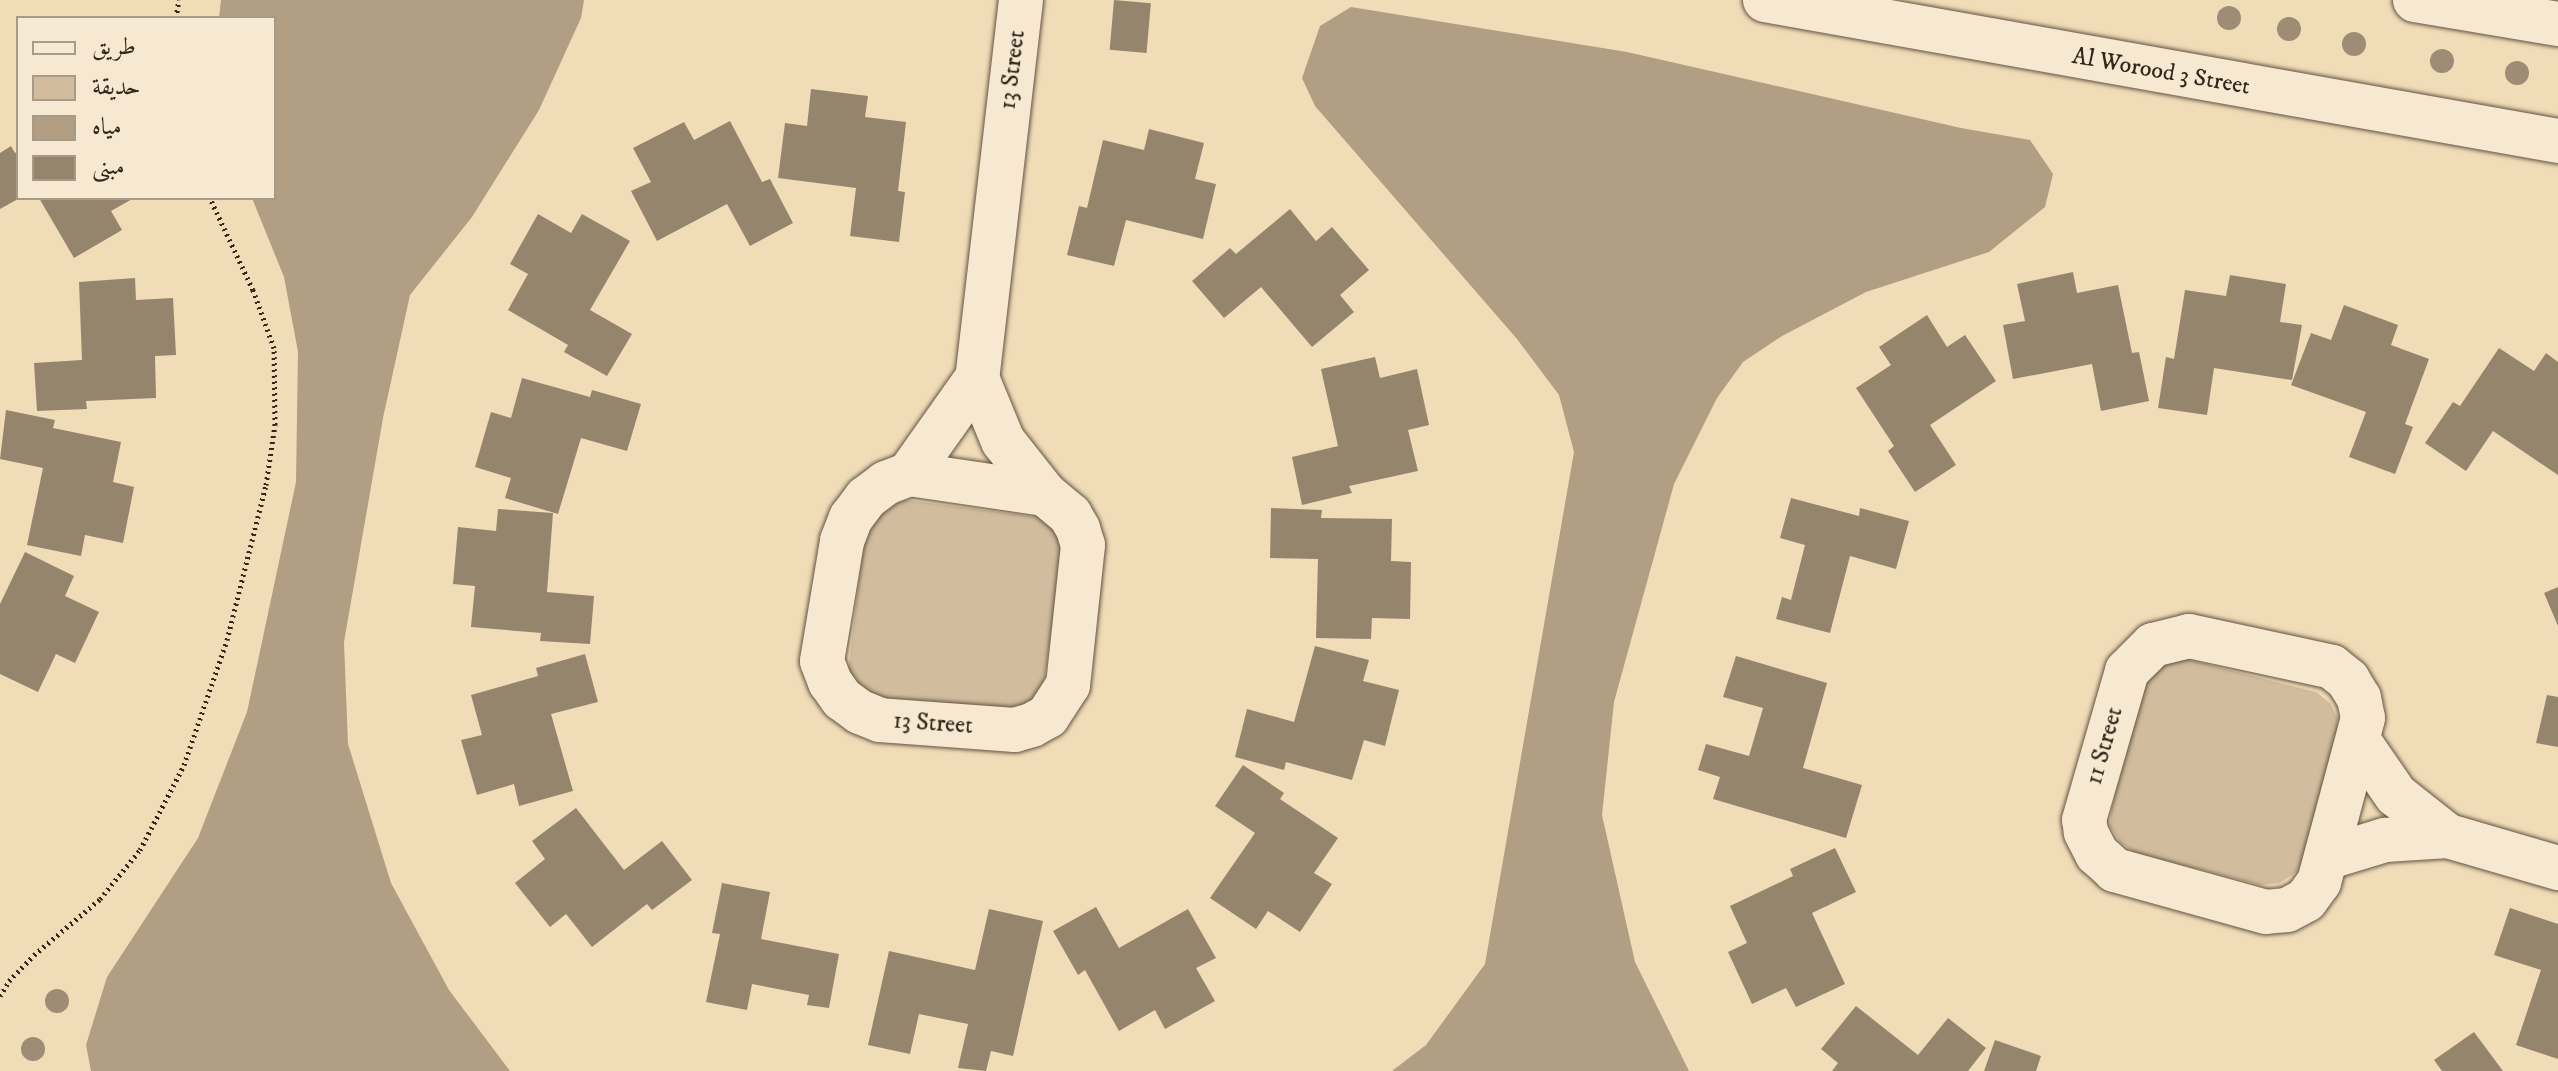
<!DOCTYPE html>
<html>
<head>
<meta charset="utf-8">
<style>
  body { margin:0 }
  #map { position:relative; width:2558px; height:1071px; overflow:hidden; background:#f1dcb8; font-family:"IM FELL DW Pica",Amiri,serif }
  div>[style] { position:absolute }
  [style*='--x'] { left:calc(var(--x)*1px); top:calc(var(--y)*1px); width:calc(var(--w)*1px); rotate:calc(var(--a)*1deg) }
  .green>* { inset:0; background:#d1bd9d }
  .water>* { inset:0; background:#b19e83 }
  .building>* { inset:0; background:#96856d; transform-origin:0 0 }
  .path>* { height:5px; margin-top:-2.5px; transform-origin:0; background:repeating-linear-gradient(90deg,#34261b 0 2px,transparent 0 6px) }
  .roads { filter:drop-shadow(0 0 2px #635442) drop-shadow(0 0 2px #635442) }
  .minor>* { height:44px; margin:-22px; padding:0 22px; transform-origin:22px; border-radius:22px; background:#f6e8d1 }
  .trees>* { width:24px; height:24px; margin:-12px; border-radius:50%; background:#9e8d74 }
  span { translate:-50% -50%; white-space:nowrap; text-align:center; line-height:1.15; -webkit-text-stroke:8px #f6e8d1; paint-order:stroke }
  .street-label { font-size:24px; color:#34261b }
  .legend { position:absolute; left:16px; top:16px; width:260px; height:184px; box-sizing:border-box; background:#f6e8d1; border:2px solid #a89a88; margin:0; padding:10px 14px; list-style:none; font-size:24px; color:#34261b }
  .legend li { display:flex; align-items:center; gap:16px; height:40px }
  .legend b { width:40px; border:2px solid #a89a88 }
</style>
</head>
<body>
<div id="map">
  <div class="green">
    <i style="clip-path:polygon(906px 500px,1038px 517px,1053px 527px,1062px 542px,1063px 562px,1044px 681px,1039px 697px,1003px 715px,874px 696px,859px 688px,848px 674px,865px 528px,889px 504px)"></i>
    <i style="clip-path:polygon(2186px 659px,2316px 692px,2330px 703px,2338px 719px,2336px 738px,2305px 855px,2297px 871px,2280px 883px,2260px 885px,2134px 852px,2120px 842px,2110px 826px,2112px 807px,2144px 684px,2154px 671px,2169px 662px)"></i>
  </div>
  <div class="water">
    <i style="clip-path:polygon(221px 0,584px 0,581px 18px,539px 110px,472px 217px,410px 295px,383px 418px,344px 642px,348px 744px,391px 883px,449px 990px,510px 1071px,91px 1071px,86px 1045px,107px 977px,198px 838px,247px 712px,296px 482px,298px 352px,284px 277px,252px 198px,274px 198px,274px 18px,219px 18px)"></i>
    <i style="clip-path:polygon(1351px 7px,1627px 52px,1961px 128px,2030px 140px,2053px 174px,2045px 207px,1989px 252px,1866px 292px,1782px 336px,1743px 362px,1717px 398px,1674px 484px,1614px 702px,1602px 815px,1635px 962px,1689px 1071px,1392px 1071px,1426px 1045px,1485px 964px,1574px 452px,1559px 395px,1517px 339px,1315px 106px,1302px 78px,1320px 26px)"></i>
  </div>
  <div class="building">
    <i style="left:1114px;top:0;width:37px;height:50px;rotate:5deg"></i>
    <i style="clip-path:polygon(811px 89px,868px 96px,865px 117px,906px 122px,898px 191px,905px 192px,899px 242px,850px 236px,856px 188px,778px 178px,785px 123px,807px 126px)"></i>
    <i style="clip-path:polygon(730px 121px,762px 182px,770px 179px,793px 223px,750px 246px,727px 204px,657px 241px,631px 191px,651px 182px,633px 148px,684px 122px,694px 140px)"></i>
    <i style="clip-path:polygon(1149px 129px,1204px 143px,1195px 179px,1216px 184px,1203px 239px,1126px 220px,1114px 266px,1067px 255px,1079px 206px,1087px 208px,1103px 140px,1144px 150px)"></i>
    <i style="clip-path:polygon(11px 146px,15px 153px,18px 151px,18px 199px,0 209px,0 153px)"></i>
    <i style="clip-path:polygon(39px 198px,134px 198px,111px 211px,122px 230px,74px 258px)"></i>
    <i style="clip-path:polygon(1290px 209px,1316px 241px,1332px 227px,1369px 270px,1340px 295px,1354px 312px,1312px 347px,1261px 287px,1224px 318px,1192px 281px,1230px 248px,1236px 254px)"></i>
    <i style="clip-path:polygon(538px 214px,571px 233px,582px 214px,630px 241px,590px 310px,632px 334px,607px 376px,564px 352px,568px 345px,508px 310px,528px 274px,510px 264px)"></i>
    <i style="clip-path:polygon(2073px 272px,2077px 293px,2118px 285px,2132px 353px,2139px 352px,2149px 401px,2101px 411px,2092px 364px,2013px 379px,2003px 325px,2025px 321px,2017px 284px)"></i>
    <i style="clip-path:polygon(2230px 275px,2286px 284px,2280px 322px,2302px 325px,2292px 380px,2214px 368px,2207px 415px,2158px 408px,2166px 357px,2174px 359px,2185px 290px,2226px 296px)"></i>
    <i style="clip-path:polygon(135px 278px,136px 300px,173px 298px,176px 355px,155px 356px,156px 398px,86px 401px,87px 409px,37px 411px,34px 363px,82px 360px,79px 282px)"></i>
    <i style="clip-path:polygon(2344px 305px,2398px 325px,2391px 345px,2429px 359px,2405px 424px,2413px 427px,2395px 474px,2349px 457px,2366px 412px,2291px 385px,2311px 333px,2331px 340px)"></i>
    <i style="clip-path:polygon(1927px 315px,1947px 347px,1965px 335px,1996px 381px,1930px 425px,1956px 465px,1915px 492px,1888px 451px,1894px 446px,1856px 388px,1891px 365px,1879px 347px)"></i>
    <i style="clip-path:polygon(2499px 348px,2534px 371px,2546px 353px,2558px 362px,2558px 475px,2493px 431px,2466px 471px,2425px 443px,2453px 402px,2460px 406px)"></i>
    <i style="clip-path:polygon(1375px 357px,1380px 378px,1417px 369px,1429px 425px,1408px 430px,1418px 471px,1349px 486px,1352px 493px,1302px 505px,1292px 457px,1338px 446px,1321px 369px)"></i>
    <i style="clip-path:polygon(522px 378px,590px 397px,592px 390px,641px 404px,627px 451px,581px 438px,558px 514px,505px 498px,511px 478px,475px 467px,491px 412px,511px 418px)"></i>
    <i style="clip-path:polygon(6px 410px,55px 420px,53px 428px,121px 442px,113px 482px,134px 487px,123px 543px,85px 535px,81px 556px,27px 545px,43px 468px,0 459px)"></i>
    <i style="clip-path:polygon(1791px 498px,1859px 516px,1860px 508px,1909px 521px,1896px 569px,1850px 556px,1830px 633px,1776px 619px,1782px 597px,1791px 600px,1805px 545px,1780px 538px)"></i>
    <i style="clip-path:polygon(1271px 508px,1322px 510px,1321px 518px,1392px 519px,1391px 561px,1411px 562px,1410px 619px,1372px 618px,1371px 639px,1316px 638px,1318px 559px,1270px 558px)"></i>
    <i style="clip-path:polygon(498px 509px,553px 513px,547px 592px,594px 596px,590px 644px,540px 641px,541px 633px,471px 627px,475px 586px,453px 584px,458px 527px,496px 531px)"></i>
    <i style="clip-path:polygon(25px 552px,74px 576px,65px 596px,99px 612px,75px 663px,56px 654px,38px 692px,0 674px,0 604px)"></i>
    <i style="clip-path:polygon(2558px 587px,2558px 626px,2544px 593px)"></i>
    <i style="clip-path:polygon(1315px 646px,1369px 660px,1363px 681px,1399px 690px,1385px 746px,1364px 740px,1352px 780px,1286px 762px,1284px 770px,1235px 757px,1247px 709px,1294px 722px)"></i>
    <i style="clip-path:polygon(585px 654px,598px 702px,551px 714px,573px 791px,519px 806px,514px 784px,477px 795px,461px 740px,482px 735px,471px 695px,538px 676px,536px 668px)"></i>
    <i style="clip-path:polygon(1736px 656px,1827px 683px,1803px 768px,1862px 785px,1846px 838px,1713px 799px,1720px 777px,1698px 770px,1706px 744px,1749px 756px,1763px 708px,1723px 697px)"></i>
    <i style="clip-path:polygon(2547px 695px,2558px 697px,2558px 747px,2536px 743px)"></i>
    <i style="clip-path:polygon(1243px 765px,1284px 793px,1280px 799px,1338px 838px,1314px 873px,1332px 884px,1300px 932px,1268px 911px,1256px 929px,1210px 898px,1255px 833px,1215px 806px)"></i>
    <i style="clip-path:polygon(576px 808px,624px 870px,662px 841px,692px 880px,652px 910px,647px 904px,592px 947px,566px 914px,550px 927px,515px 883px,545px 859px,532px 841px)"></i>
    <i style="clip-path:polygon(1835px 848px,1856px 892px,1812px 913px,1845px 984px,1796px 1007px,1786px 988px,1752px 1004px,1728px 952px,1747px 943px,1730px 906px,1793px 876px,1790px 869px)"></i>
    <i style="clip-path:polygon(722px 883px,770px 892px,761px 939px,839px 954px,829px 1008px,807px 1005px,809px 995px,752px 984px,747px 1010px,706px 1002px,720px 934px,712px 933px)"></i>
    <i style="clip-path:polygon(1096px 907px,1119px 948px,1188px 909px,1216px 958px,1196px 968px,1215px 1001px,1165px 1029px,1155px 1010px,1119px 1031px,1085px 970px,1078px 975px,1053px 931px)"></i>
    <i style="clip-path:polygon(2510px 908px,2558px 924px,2558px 1059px,2516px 1045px,2541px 970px,2494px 955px)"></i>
    <i style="clip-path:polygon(989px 909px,1043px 921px,1013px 1056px,991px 1051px,986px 1071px,958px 1068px,968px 1024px,919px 1014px,910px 1054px,868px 1045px,889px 951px,975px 970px)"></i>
    <i style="clip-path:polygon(1856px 1006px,1918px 1055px,1948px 1018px,1986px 1048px,1968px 1071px,1832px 1071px,1838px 1063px,1821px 1049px)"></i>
    <i style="clip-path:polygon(2474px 1032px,2503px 1071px,2442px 1071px,2434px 1060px)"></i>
    <i style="clip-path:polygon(1995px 1040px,2041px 1056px,2036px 1071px,1984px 1071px)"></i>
  </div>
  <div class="path">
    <i style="--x:176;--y:18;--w:18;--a:-81"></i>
    <i style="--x:0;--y:996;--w:17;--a:-59"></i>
    <i style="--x:9;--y:981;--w:36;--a:-46"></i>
    <i style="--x:34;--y:955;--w:87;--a:-40.3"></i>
    <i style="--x:100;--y:899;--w:63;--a:-50.8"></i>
    <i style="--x:140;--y:850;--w:96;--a:-62.6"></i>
    <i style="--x:184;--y:765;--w:132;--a:-71"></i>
    <i style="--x:227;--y:640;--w:160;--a:-75.9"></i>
    <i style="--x:266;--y:485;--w:61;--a:-81.5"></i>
    <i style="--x:275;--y:425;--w:77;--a:-90.7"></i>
    <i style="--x:274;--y:348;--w:62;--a:-109.9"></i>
    <i style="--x:253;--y:290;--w:102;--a:-115.1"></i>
  </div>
  <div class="roads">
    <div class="minor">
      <i style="--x:1021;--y:0;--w:381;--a:96.6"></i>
      <i style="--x:977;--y:378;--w:68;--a:67.6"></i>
      <i style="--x:1003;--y:441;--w:68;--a:51.6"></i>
      <i style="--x:1765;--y:0;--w:805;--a:10.08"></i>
      <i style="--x:2415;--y:0;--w:145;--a:9.5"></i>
      <i style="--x:909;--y:474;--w:137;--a:8.4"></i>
      <i style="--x:1045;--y:494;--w:33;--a:40"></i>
      <i style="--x:1070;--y:515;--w:16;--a:60"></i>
      <i style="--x:1078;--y:529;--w:17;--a:73"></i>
      <i style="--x:1083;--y:545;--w:141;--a:96.1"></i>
      <i style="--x:1068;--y:685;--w:37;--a:123"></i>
      <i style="--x:1048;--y:716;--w:18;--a:151"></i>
      <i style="--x:1032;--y:725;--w:18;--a:164"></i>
      <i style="--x:1015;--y:730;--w:135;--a:-175.8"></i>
      <i style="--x:880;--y:720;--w:22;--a:-158"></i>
      <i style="--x:860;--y:712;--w:22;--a:-144"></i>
      <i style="--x:842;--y:699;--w:21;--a:-125"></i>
      <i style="--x:830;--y:682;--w:22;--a:-111"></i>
      <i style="--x:822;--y:661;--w:122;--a:-80.5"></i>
      <i style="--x:842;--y:541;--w:25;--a:-69"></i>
      <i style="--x:851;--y:518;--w:25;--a:-53"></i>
      <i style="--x:866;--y:498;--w:25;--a:-37"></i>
      <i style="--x:886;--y:483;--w:25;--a:-21"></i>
      <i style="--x:909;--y:474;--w:118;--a:-54.7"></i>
      <i style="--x:2189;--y:636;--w:146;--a:12.2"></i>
      <i style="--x:2332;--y:667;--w:21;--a:39"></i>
      <i style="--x:2348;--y:680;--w:21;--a:59"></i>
      <i style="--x:2359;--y:698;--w:20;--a:79"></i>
      <i style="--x:2363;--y:718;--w:170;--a:105"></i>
      <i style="--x:2319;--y:882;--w:22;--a:126"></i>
      <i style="--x:2306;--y:900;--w:21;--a:152"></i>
      <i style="--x:2287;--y:910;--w:21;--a:175"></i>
      <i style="--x:2266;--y:912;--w:157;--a:-164.5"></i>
      <i style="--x:2115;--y:870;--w:24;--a:-138"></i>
      <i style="--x:2097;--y:854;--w:25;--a:-117"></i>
      <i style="--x:2086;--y:832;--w:12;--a:-99"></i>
      <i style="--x:2084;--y:820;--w:155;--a:-73.9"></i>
      <i style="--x:2127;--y:671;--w:37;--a:-45"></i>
      <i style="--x:2153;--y:645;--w:37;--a:-14"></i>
      <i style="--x:2358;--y:740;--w:67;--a:55.4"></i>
      <i style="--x:2396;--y:795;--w:66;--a:38.3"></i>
      <i style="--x:2326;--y:858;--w:62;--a:-17"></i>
      <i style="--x:2385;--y:840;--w:63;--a:-3.6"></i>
      <i style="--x:2448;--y:836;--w:115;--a:16.2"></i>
    </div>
  </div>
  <div class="trees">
    <i style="left:2229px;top:18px"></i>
    <i style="left:2289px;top:29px"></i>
    <i style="left:2354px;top:44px"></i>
    <i style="left:2442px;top:61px"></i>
    <i style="left:2517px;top:73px"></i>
    <i style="left:57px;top:1001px"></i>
    <i style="left:33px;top:1049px"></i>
  </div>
  <div class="street-label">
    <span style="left:1013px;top:70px;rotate:-83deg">13 Street</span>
    <span style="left:2161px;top:72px;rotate:10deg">Al Worood 3 Street</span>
    <span style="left:933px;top:724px;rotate:4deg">13 Street</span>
    <span style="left:2105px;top:746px;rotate:-74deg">11 Street</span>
  </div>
  <ul class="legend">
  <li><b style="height:10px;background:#f6e8d1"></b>طريق</li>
  <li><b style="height:22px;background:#d1bd9d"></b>حديقة</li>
  <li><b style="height:22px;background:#b19e83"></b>مياه</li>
  <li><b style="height:22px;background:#96856d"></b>مبنى</li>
  </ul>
</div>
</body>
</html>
